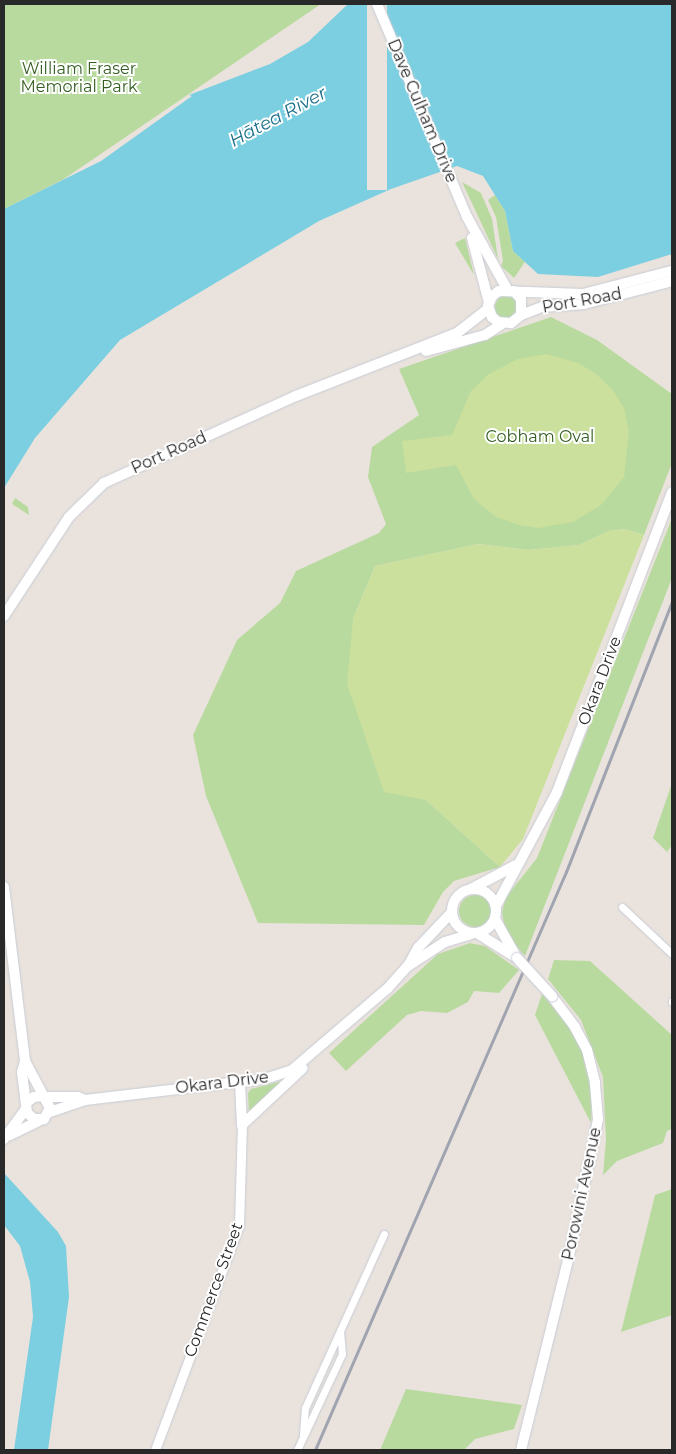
<!DOCTYPE html>
<html>
<head>
<meta charset="utf-8">
<style>
  body { margin:0 }
  #map { position:relative; width:676px; height:1454px; overflow:hidden; background:#eae3dd; font-family:Montserrat,sans-serif }
  div>[style] { position:absolute }
  [style*='--x'] { left:calc(var(--x)*1px); top:calc(var(--y)*1px); width:calc(var(--w)*1px); rotate:calc(var(--a)*1deg) }
  .green>* { inset:0; background:#b9da9f }
  .round { border-radius:50% }
  .pitch>* { inset:0; background:#cae09c }
  .water>* { inset:0; background:#7bcfe0 }
  .pier>* { inset:0; background:#eae3dd; transform-origin:0 0 }
  .roads { filter:drop-shadow(0 0 1px #c8ccd5) drop-shadow(0 0 1px #c8ccd5) }
  .minor>* { height:7px; margin:-3.5px; padding:0 3.5px; transform-origin:3.5px; border-radius:3.5px; background:#fff }
  .tertiary>* { height:9px; margin:-4.5px; padding:0 4.5px; transform-origin:4.5px; border-radius:4.5px; background:#fff }
  .secondary>* { height:10px; margin:-5px; padding:0 5px; transform-origin:5px; border-radius:5px; background:#fff }
  .secondary>.ring { margin:-5px; padding:0; box-sizing:content-box; background:none; border:10px solid #fff; border-radius:50% }
  .rail>* { height:2.5px; margin:-1.25px; padding:0 1.25px; transform-origin:1.25px; border-radius:1.25px; background:#a0a4b1 }
  .bridges { filter:drop-shadow(0 0 1px #c8ccd5) drop-shadow(0 0 1px #c8ccd5) }
  .secondary-bridge>* { height:10px; margin:-5px; padding:0 5px; transform-origin:5px; border-radius:5px; background:#fff }
  span { translate:-50% -50%; white-space:nowrap; text-align:center; line-height:1.15; -webkit-text-stroke:4px #fff; paint-order:stroke }
  .park-label { font-size:16px; color:#345e22 }
  .street-label { font-size:16px; color:#292929 }
  .water-label { font-size:18px; color:#1c6f8a; font-style:italic }
  .frame { position:absolute; inset:0; border:5px solid #292929; pointer-events:none }
</style>
</head>
<body>
<div id="map">
  <div class="green">
    <i style="clip-path:polygon(4px 4px,321px 4px,64px 179px,4px 209px)"></i>
    <i style="clip-path:polygon(462px 182px,481px 193px,492px 219px,498px 259px)"></i>
    <i style="clip-path:polygon(495px 195px,505px 211px,513px 251px,525px 262px,514px 278px,501px 266px,503px 261px,496px 217px,488px 200px)"></i>
    <i style="clip-path:polygon(465px 238px,474px 275px,455px 243px)"></i>
    <i class="round" style="left:495px;top:296px;width:22px;height:22px"></i>
    <i style="clip-path:polygon(551px 317px,597px 340px,672px 394px,672px 463px,644px 535px,625px 529px,609px 531px,579px 545px,528px 550px,478px 544px,375px 566px,353px 619px,426px 800px,500px 867px,454px 881px,443px 892px,424px 925px,258px 923px,206px 796px,193px 735px,237px 640px,280px 603px,296px 571px,379px 533px,386px 524px,368px 477px,372px 447px,419px 415px,399px 369px)"></i>
    <i style="clip-path:polygon(15px 498px,28px 507px,29px 515px,12px 504px)"></i>
    <i style="clip-path:polygon(672px 518px,672px 578px,525px 956px,511px 940px,504px 924px,502px 912px,506px 897px,537px 858px)"></i>
    <i style="clip-path:polygon(672px 783px,672px 845px,667px 852px,653px 838px)"></i>
    <i class="round" style="left:459px;top:895px;width:32px;height:32px"></i>
    <i style="clip-path:polygon(470px 943px,485px 946px,519px 970px,499px 993px,474px 991px,468px 1002px,447px 1013px,421px 1011px,407px 1015px,346px 1071px,329px 1053px,438px 954px)"></i>
    <i style="clip-path:polygon(554px 960px,590px 961px,672px 1035px,672px 1129px,667px 1131px,663px 1143px,617px 1161px,603px 1175px,606px 1140px,603px 1077px,581px 1020px,548px 979px)"></i>
    <i style="clip-path:polygon(542px 994px,577px 1036px,593px 1082px,591px 1123px,535px 1015px)"></i>
    <i style="clip-path:polygon(286px 1080px,249px 1113px,248px 1093px,251px 1089px)"></i>
    <i style="clip-path:polygon(672px 1189px,672px 1315px,621px 1332px,655px 1195px)"></i>
    <i style="clip-path:polygon(406px 1389px,522px 1405px,514px 1429px,475px 1439px,464px 1450px,380px 1450px)"></i>
  </div>
  <div class="pitch">
    <i style="clip-path:polygon(546px 354px,578px 363px,596px 374px,612px 389px,624px 408px,629px 432px,624px 477px,601px 505px,573px 522px,538px 528px,519px 525px,496px 517px,474px 499px,456px 465px,406px 473px,402px 441px,452px 435px,471px 391px,489px 374px,518px 359px)"></i>
    <i style="clip-path:polygon(625px 529px,644px 535px,523px 839px,500px 867px,426px 800px,384px 792px,347px 684px,353px 619px,375px 566px,478px 544px,528px 550px,579px 545px,609px 531px)"></i>
  </div>
  <div class="water">
    <i style="clip-path:polygon(348px 4px,672px 4px,672px 254px,598px 277px,538px 274px,513px 251px,505px 211px,483px 176px,457px 166px,391px 189px,319px 221px,120px 340px,35px 438px,4px 488px,4px 209px,101px 161px,192px 96px,189px 95px,270px 64px,308px 42px)"></i>
    <i style="clip-path:polygon(4px 1173px,58px 1232px,66px 1246px,69px 1297px,48px 1450px,14px 1450px,33px 1317px,30px 1282px,20px 1246px,4px 1225px)"></i>
  </div>
  <div class="pier">
    <i style="left:367px;top:4px;width:20px;height:186px"></i>
  </div>
  <div class="roads">
    <div class="minor">
      <i style="--x:622;--y:907;--w:69;--a:43.2"></i>
      <i style="--x:672;--y:1001;--w:1;--a:90"></i>
      <i style="--x:303;--y:1435;--w:27;--a:-86"></i>
      <i style="--x:305;--y:1408;--w:191;--a:-65.6"></i>
      <i style="--x:297;--y:1450;--w:106;--a:-64.9"></i>
      <i style="--x:342;--y:1354;--w:23;--a:-95"></i>
    </div>
    <div class="tertiary">
      <i style="--x:155;--y:1450;--w:240;--a:-69.5"></i>
      <i style="--x:239;--y:1225;--w:100;--a:-88.3"></i>
    </div>
    <div class="secondary">
      <i style="--x:377;--y:4;--w:231;--a:67.1"></i>
      <i style="--x:467;--y:217;--w:82;--a:60.9"></i>
      <i style="--x:472;--y:238;--w:67;--a:75.3"></i>
      <i style="--x:514;--y:291;--w:11;--a:49"></i>
      <i style="--x:521;--y:299;--w:16;--a:90"></i>
      <i style="--x:521;--y:315;--w:13;--a:141"></i>
      <i style="--x:511;--y:323;--w:13;--a:-176"></i>
      <i style="--x:498;--y:322;--w:8;--a:-140"></i>
      <i style="--x:492;--y:317;--w:12;--a:-110"></i>
      <i style="--x:488;--y:306;--w:11;--a:-68"></i>
      <i style="--x:492;--y:296;--w:9;--a:-36"></i>
      <i style="--x:499;--y:291;--w:84;--a:2"></i>
      <i style="--x:583;--y:294;--w:92;--a:-14.5"></i>
      <i style="--x:521;--y:315;--w:22;--a:-21"></i>
      <i style="--x:542;--y:307;--w:42;--a:-4.1"></i>
      <i style="--x:584;--y:304;--w:91;--a:-14.6"></i>
      <i style="--x:426;--y:351;--w:61;--a:-15.2"></i>
      <i style="--x:485;--y:335;--w:20;--a:-33"></i>
      <i style="--x:4;--y:616;--w:118;--a:-56.7"></i>
      <i style="--x:69;--y:517;--w:49;--a:-44.2"></i>
      <i style="--x:104;--y:483;--w:211;--a:-24.4"></i>
      <i style="--x:296;--y:396;--w:173;--a:-21.4"></i>
      <i style="--x:457;--y:333;--w:39;--a:-38"></i>
      <i style="--x:4;--y:887;--w:175;--a:83.1"></i>
      <i style="--x:25;--y:1061;--w:11;--a:105"></i>
      <i style="--x:22;--y:1072;--w:31;--a:83"></i>
      <i style="--x:471;--y:889;--w:51;--a:-28.1"></i>
      <i class="ring" style="left:452px;top:889px;width:34px;height:34px"></i>
      <i style="--x:496;--y:906;--w:129;--a:-61.8"></i>
      <i style="--x:557;--y:792;--w:321;--a:-69"></i>
      <i style="--x:495;--y:919;--w:45;--a:60.6"></i>
      <i style="--x:477;--y:933;--w:47;--a:32"></i>
      <i style="--x:408;--y:966;--w:44;--a:-33"></i>
      <i style="--x:445;--y:942;--w:27;--a:-17"></i>
      <i style="--x:25;--y:1061;--w:53;--a:62"></i>
      <i style="--x:50;--y:1108;--w:13;--a:119"></i>
      <i style="--x:44;--y:1119;--w:10;--a:180"></i>
      <i style="--x:34;--y:1119;--w:9;--a:-139"></i>
      <i style="--x:27;--y:1113;--w:10;--a:-96"></i>
      <i style="--x:26;--y:1103;--w:10;--a:-37"></i>
      <i style="--x:34;--y:1097;--w:9;--a:-6"></i>
      <i style="--x:240;--y:1083;--w:42;--a:87.3"></i>
      <i style="--x:44;--y:1097;--w:34;--a:0"></i>
      <i style="--x:78;--y:1097;--w:8;--a:23"></i>
      <i style="--x:50;--y:1112;--w:37;--a:-19"></i>
      <i style="--x:85;--y:1100;--w:181;--a:-6.7"></i>
      <i style="--x:265;--y:1079;--w:28;--a:-18"></i>
      <i style="--x:292;--y:1070;--w:125;--a:-40.5"></i>
      <i style="--x:387;--y:989;--w:31;--a:-48"></i>
      <i style="--x:408;--y:966;--w:21;--a:-61"></i>
      <i style="--x:418;--y:948;--w:50;--a:-46.6"></i>
      <i style="--x:242;--y:1125;--w:83;--a:-43.1"></i>
      <i style="--x:10;--y:1135;--w:32;--a:-26"></i>
      <i style="--x:4;--y:1139;--w:36;--a:-54"></i>
      <i style="--x:521;--y:1450;--w:200;--a:-76.1"></i>
      <i style="--x:569;--y:1256;--w:140;--a:-78"></i>
      <i style="--x:598;--y:1119;--w:37;--a:-95"></i>
      <i style="--x:595;--y:1082;--w:33;--a:-104"></i>
      <i style="--x:587;--y:1050;--w:26;--a:-118"></i>
      <i style="--x:575;--y:1027;--w:39;--a:-127"></i>
    </div>
  </div>
  <div class="rail">
    <i style="--x:315;--y:1450;--w:630;--a:-66.53"></i>
    <i style="--x:566;--y:872;--w:290;--a:-68.6"></i>
  </div>
  <div class="bridges">
    <div class="secondary-bridge">
      <i style="--x:517;--y:958;--w:52;--a:47.4"></i>
    </div>
  </div>
  <div class="park-label">
    <span style="left:79px;top:78px">William Fraser<br>Memorial Park</span>
    <span style="left:540px;top:437px">Cobham Oval</span>
  </div>
  <div class="street-label">
    <span style="left:422px;top:111px;rotate:67deg">Dave Culham Drive</span>
    <span style="left:582px;top:301px;rotate:-10deg">Port Road</span>
    <span style="left:169px;top:453px;rotate:-24deg">Port Road</span>
    <span style="left:600px;top:681px;rotate:-69deg">Okara Drive</span>
    <span style="left:222px;top:1083px;rotate:-7deg">Okara Drive</span>
    <span style="left:582px;top:1194px;rotate:-78deg">Porowini Avenue</span>
    <span style="left:214px;top:1290px;rotate:-70deg">Commerce Street</span>
  </div>
  <div class="water-label">
    <span style="left:278px;top:117px;rotate:-28deg">Hātea River</span>
  </div>
  <div class="frame"></div>
</div>
</body>
</html>
